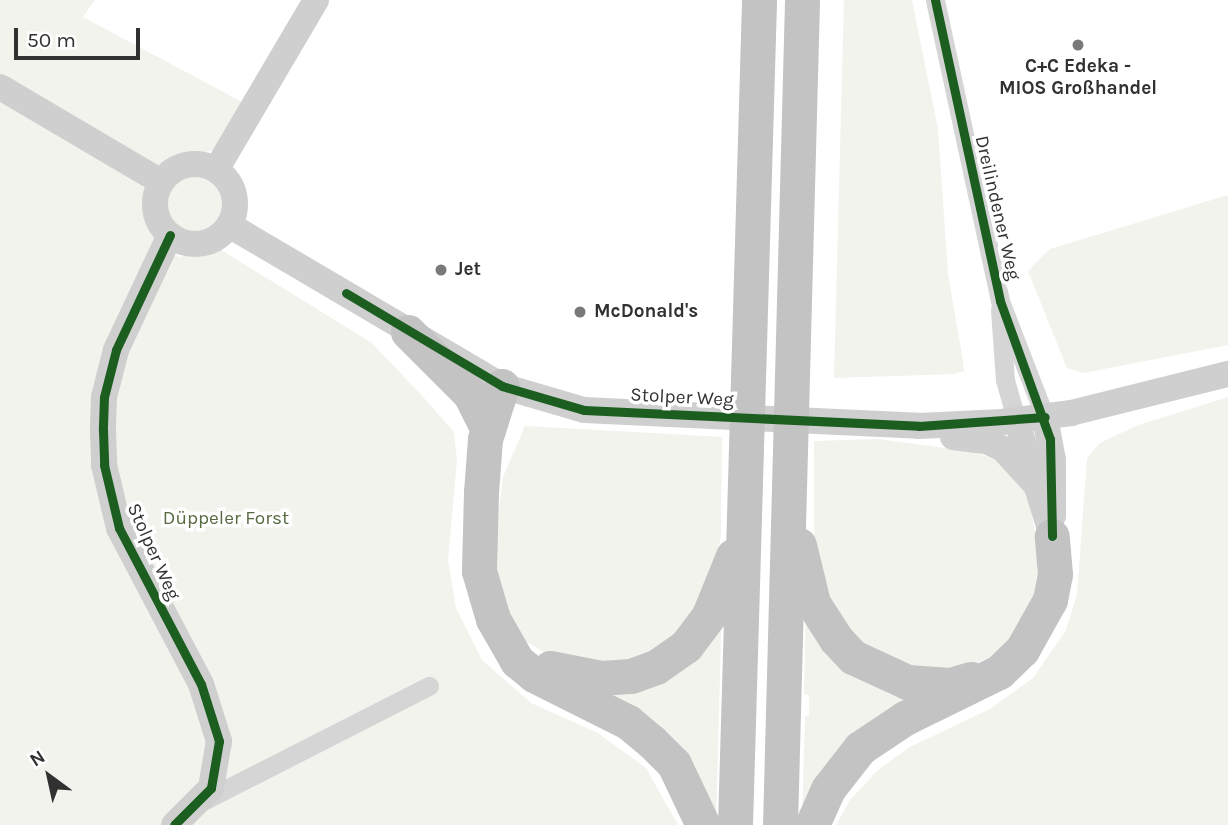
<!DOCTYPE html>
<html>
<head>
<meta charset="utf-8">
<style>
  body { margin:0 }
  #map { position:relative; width:1228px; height:825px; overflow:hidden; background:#fff; font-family:Karla,sans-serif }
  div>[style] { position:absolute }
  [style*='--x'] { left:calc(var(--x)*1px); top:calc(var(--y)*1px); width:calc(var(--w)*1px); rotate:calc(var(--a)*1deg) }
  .green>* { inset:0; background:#f1f3ec }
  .round { border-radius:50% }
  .street>* { height:19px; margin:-9.5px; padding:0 9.5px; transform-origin:9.5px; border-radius:9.5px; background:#d5d5d5 }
  .secondary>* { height:26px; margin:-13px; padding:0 13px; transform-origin:13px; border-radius:13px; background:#cfcfcf }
  .secondary>.ring { margin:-13px; padding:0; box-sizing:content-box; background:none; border:26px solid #cfcfcf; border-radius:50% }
  .highway>* { height:35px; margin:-17.5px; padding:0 17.5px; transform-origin:17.5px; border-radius:17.5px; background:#c3c3c3 }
  .cycleway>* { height:9px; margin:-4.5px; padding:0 4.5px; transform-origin:4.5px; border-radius:4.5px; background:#1b5e20 }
  .dots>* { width:19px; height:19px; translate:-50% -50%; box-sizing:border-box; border:4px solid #fff; border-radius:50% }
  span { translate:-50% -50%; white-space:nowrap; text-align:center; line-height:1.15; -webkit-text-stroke:7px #fff; paint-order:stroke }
  .poi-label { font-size:19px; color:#313131; font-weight:700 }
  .left { translate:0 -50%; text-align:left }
  .street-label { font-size:19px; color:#313131 }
  .park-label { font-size:19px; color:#576a41 }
  .north { position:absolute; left:14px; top:741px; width:70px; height:70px; -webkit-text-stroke:5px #fff; paint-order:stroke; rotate:327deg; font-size:19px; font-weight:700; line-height:28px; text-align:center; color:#313131 }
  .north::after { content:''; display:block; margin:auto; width:24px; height:32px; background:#313131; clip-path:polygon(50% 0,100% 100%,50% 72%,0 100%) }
  .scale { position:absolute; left:14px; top:28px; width:126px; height:32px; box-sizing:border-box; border:4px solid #313131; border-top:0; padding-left:9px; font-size:21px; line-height:24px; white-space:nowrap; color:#313131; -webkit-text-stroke:5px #fff; paint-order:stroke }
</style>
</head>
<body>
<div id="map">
  <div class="green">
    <i style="clip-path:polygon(0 0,95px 0,83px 17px,244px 103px,213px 150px,156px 167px,138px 181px,146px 190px,157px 247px,180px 257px,218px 248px,372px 343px,424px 398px,454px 432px,457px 460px,448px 560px,456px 608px,482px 660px,531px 703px,598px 733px,646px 768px,678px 825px,0 825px)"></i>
    <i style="clip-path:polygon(844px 0,912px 0,938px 129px,948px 274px,963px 361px,964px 371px,955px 374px,834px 378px)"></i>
    <i class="round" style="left:165px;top:171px;width:62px;height:62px"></i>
    <i style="clip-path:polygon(1228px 195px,1228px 345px,1083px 373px,1067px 368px,1028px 271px,1050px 249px)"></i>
    <i style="clip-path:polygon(1228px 397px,1228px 825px,836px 825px,850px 800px,878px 770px,910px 747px,990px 709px,1033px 678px,1065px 632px,1077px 595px,1087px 458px,1100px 443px,1136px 426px)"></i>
    <i style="clip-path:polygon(525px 426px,722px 437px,721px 536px,710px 590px,692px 622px,644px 660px,560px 662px,524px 640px,501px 605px,492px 565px,503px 477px)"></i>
    <i style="clip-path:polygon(877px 439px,975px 452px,1001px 462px,1028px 493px,1041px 567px,1037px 593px,1014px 636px,992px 656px,963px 669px,902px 669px,843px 631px,814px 566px,814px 441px)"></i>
    <i style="clip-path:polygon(722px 600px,716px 825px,567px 681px,604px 684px)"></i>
    <i style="clip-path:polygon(806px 609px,928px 689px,802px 821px,805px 716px,809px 715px,809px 695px,804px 694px)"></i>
  </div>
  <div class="street">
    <i style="--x:935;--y:0;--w:308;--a:77.8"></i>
    <i style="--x:1000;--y:301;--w:124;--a:68.8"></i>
    <i style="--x:1000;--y:309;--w:71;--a:86"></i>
    <i style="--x:1005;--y:380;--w:44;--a:74.1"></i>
    <i style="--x:199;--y:803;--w:258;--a:-27"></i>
  </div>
  <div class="secondary">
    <i style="--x:0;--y:87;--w:187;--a:30.5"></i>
    <i class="ring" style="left:155px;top:164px;width:54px;height:54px"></i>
    <i style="--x:216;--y:170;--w:197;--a:-59.5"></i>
    <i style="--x:229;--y:225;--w:317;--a:30.5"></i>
    <i style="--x:502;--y:386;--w:85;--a:16.3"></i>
    <i style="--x:584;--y:410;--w:335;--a:2.7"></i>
    <i style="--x:919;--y:426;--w:83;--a:-2.8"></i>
    <i style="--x:1002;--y:422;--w:70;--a:-7.4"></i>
    <i style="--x:1071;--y:413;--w:162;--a:-14"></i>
    <i style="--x:170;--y:235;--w:127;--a:115.2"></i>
    <i style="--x:116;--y:350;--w:49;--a:104.3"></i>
    <i style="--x:104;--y:397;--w:33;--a:92"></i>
    <i style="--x:103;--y:430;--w:35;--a:88"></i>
    <i style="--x:104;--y:465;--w:65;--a:76.6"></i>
    <i style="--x:119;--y:528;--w:176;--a:62.3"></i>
    <i style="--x:201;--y:684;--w:60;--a:72.5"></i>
    <i style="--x:219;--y:741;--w:48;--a:99.7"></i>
    <i style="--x:211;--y:788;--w:52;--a:135"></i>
    <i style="--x:1045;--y:417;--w:44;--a:79.5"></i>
    <i style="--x:1053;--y:460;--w:56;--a:90"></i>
    <i style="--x:1017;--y:422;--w:119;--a:72.9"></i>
    <i style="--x:953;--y:437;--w:33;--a:7"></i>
    <i style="--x:986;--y:441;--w:19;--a:25"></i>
    <i style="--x:1003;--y:449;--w:47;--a:47.6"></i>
  </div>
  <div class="highway">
    <i style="--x:408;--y:332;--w:88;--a:45"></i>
    <i style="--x:470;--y:394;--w:40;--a:63.4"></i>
    <i style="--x:502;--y:386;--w:56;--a:107.8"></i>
    <i style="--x:485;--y:439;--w:53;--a:94.3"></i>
    <i style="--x:481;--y:492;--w:79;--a:91.5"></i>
    <i style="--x:479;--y:571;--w:50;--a:73.7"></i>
    <i style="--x:493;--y:619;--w:48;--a:60.3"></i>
    <i style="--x:517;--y:661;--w:22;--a:39"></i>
    <i style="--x:534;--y:675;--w:105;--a:26.6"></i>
    <i style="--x:628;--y:722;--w:31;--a:40"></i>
    <i style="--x:652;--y:742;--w:31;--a:45"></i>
    <i style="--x:674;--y:764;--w:68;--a:64.6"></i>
    <i style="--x:799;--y:545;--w:60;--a:76.4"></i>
    <i style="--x:813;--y:603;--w:43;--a:57.4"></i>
    <i style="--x:836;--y:639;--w:25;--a:47"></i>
    <i style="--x:853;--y:657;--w:60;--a:24.8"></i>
    <i style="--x:907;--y:682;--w:43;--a:4"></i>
    <i style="--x:950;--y:685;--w:22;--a:-16"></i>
    <i style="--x:550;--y:668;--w:52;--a:11.1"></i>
    <i style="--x:601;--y:678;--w:30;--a:-4"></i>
    <i style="--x:631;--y:676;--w:27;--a:-20"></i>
    <i style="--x:656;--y:667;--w:37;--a:-35"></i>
    <i style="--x:686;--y:646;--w:39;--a:-53"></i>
    <i style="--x:709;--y:615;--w:64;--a:-67.9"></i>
    <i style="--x:735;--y:825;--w:825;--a:-88.33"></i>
    <i style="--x:780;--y:825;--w:825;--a:-88.47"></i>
    <i style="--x:812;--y:825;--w:39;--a:-66"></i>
    <i style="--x:828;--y:789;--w:52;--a:-52"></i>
    <i style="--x:860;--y:748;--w:54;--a:-33.7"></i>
    <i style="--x:905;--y:718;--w:105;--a:-26.1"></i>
    <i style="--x:999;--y:672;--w:32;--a:-44"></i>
    <i style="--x:1022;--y:650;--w:57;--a:-60.8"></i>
    <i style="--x:1050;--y:600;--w:26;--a:-79"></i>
    <i style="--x:1055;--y:574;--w:38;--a:-95"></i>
  </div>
  <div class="cycleway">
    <i style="--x:935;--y:0;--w:308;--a:77.8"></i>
    <i style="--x:1000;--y:301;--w:147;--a:70.1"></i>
    <i style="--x:1050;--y:439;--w:97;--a:88.8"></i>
    <i style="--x:170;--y:235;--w:127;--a:115.2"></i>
    <i style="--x:116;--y:350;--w:49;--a:104.3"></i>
    <i style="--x:104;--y:397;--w:33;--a:92"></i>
    <i style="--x:103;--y:430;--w:35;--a:88"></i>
    <i style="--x:104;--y:465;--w:65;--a:76.6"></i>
    <i style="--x:119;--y:528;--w:176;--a:62.3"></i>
    <i style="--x:201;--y:684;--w:60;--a:72.5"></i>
    <i style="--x:219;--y:741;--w:48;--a:99.7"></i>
    <i style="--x:211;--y:788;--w:52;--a:135"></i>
    <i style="--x:346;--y:293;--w:182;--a:30.8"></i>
    <i style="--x:502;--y:386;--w:85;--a:16.3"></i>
    <i style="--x:584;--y:410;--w:335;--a:2.7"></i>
    <i style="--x:919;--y:426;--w:126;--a:-4.1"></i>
  </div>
  <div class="dots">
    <i style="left:1078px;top:45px;background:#797979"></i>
    <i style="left:441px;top:270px;background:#797979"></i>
    <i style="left:580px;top:312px;background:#797979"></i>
  </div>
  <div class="poi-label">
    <span style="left:1078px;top:78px">C+C Edeka -<br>MIOS Großhandel</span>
    <span class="left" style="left:455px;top:270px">Jet</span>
    <span class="left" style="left:594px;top:312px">McDonald's</span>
  </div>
  <div class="street-label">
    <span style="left:997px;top:208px;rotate:77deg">Dreilindener Weg</span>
    <span style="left:682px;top:398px;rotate:3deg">Stolper Weg</span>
    <span style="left:153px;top:552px;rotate:66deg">Stolper Weg</span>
  </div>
  <div class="park-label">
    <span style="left:226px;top:519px">Düppeler Forst</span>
  </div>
  <div class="north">N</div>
  <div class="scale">50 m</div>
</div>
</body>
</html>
